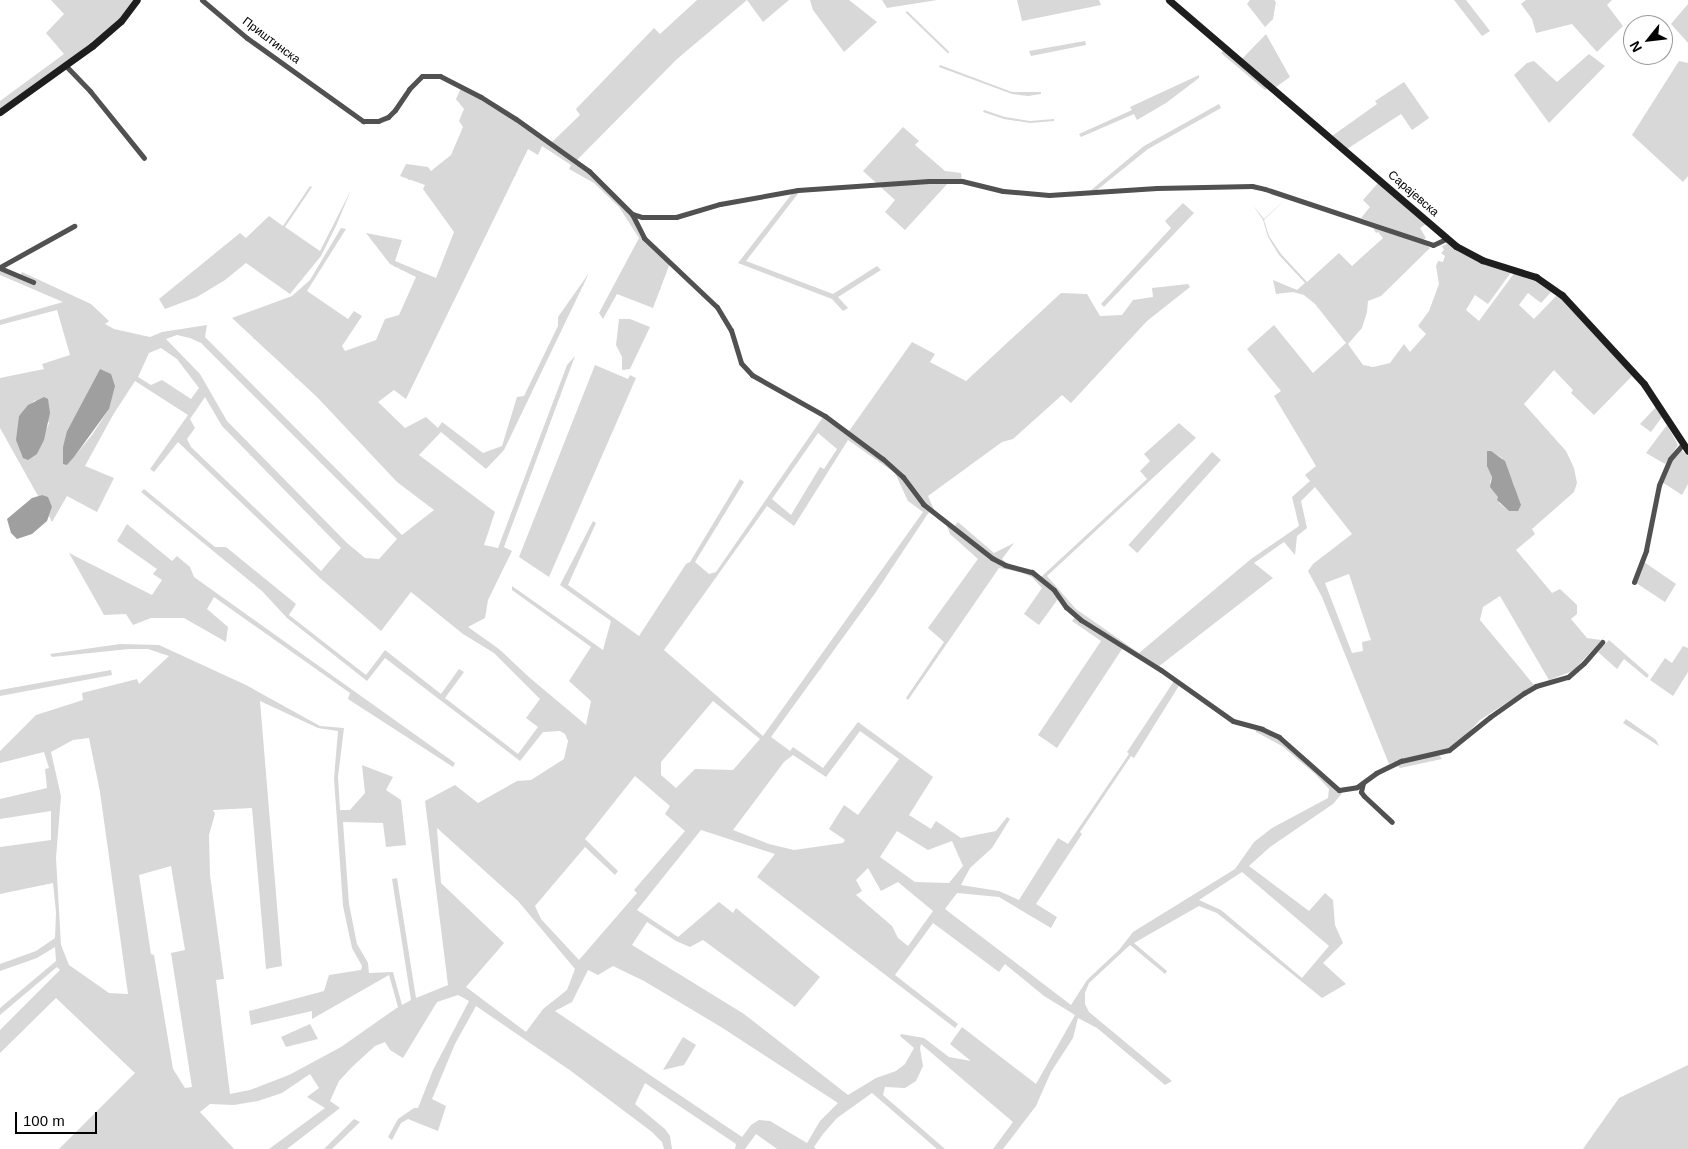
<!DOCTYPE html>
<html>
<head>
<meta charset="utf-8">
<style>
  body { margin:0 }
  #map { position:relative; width:1688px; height:1149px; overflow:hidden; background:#fff; font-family:Arial,sans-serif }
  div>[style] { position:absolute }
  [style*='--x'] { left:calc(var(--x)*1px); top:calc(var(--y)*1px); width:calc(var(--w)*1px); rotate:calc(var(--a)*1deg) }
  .green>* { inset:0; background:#d8d8d8; transform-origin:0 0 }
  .water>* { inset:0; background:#9f9f9f }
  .street>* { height:5px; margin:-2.5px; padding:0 2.5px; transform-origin:2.5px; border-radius:2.5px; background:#515151 }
  .secondary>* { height:7px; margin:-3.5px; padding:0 3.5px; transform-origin:3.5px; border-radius:3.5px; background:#1e1e1e }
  span { translate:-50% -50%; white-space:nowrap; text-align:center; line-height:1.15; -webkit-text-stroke:4px #fff; paint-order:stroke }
  .street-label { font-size:12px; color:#000 }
  .north { position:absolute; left:1623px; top:15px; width:50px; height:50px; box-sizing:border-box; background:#fff; border:1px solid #999; border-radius:50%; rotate:241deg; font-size:14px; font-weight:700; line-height:20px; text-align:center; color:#000 }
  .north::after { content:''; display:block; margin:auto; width:18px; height:22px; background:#000; clip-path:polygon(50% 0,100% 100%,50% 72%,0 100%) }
  .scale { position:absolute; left:15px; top:1112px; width:82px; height:22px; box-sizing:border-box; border:2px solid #000; border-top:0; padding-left:6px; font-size:15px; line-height:18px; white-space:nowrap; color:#000; -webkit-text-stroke:4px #fff; paint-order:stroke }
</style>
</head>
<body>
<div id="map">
  <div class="green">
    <i style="clip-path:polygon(51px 0,135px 0,117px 21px,94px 42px,0 110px,0 101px,64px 54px,46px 33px,64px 14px)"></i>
    <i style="clip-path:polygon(697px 0,747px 0,677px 59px,577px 160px,551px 143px,580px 115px,576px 109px,654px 28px,660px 34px)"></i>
    <i style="clip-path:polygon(747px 0,789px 0,763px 22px)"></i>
    <i style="clip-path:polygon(810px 0,849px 0,877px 22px,844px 52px,813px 10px)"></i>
    <i style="clip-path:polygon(882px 0,937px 0,887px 8px)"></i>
    <i style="clip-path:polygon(1017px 0,1099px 0,1101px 5px,1022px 21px)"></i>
    <i style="clip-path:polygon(1250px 0,1274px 0,1276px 2px,1273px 19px,1265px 27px,1247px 4px)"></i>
    <i style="clip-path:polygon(1454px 0,1466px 0,1490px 31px,1482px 36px)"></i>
    <i style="clip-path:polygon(1526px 0,1612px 0,1607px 5px,1623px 26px,1597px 52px,1572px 24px,1536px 33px,1532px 19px,1521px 4px)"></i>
    <i style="clip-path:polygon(1688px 4px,1688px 43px,1671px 24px)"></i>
    <i style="left:907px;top:11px;width:59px;height:2px;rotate:44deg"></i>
    <i style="clip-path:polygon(1266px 34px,1290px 77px,1276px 87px,1242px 59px)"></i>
    <i style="clip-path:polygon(1085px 41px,1086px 45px,1031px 56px,1029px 51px)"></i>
    <i style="clip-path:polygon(1224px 50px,1268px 88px,1265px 90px,1221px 53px)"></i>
    <i style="clip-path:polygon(1589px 54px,1605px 66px,1549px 123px,1514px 75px,1527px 63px,1534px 61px,1557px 82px)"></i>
    <i style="clip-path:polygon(1679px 61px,1688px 63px,1688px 176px,1683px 182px,1632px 135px)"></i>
    <i style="clip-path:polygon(940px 65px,1012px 92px,1041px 92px,1041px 94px,1028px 96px,1012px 94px,939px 67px)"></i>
    <i style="clip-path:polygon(1199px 75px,1199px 78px,1166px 103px,1137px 120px,1134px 114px,1081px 137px,1079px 134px,1132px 110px,1130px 107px)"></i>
    <i style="clip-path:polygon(1404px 82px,1429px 118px,1412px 130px,1401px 114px,1347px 149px,1332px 136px,1377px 104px,1375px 101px)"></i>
    <i style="clip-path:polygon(evenodd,461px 88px,496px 106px,594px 177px,629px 213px,640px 235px,670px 263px,653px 308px,617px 294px,603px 319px,599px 313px,639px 238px,619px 207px,594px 183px,569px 169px,571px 165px,542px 146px,538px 155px,528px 149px,406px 399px,394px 390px,378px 402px,405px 428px,426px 417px,438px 428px,442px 422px,483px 453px,502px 446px,517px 397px,524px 396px,558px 326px,558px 317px,589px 273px,504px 450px,486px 469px,441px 432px,419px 455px,495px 512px,484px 545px,498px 548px,567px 365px,575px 356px,504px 547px,512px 551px,488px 600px,485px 618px,468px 627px,499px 649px,530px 678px,586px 725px,591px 701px,569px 681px,591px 647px,512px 590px,512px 586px,603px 650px,611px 621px,560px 585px,593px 521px,596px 523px,568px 585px,639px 636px,686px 564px,690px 562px,740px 479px,744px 482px,695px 562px,709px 574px,716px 572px,823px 417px,847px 434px,912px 342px,935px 354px,930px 362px,966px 381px,1061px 293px,1087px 294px,1100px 316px,1122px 315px,1133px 300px,1153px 297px,1152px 288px,1188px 284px,1190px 287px,1147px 321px,1071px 403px,1062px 395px,1013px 439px,1002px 442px,928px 496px,935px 512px,931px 509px,876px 592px,771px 737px,790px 751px,793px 747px,823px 768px,858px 722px,933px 777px,909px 815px,931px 829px,936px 821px,961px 838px,996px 831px,1007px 817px,1010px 819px,992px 848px,970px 868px,961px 885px,999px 891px,1019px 900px,1058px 838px,1068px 844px,1129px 754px,1127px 752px,1174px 681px,1180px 684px,1134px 758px,1131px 756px,1080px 832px,1082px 834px,1036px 904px,1057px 917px,1051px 928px,999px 897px,957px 893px,945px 909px,1071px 1005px,1087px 980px,1119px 950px,1133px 932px,1235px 869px,1254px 842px,1272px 828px,1328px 798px,1329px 789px,1315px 774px,1282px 746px,1256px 732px,1255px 729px,1280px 739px,1343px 792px,1333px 804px,1270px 847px,1249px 866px,1309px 911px,1325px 893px,1333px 900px,1335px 925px,1343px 943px,1323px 963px,1346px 984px,1322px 998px,1217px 913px,1199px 906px,1134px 943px,1167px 971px,1165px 974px,1130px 945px,1089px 983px,1085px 993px,1085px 1004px,1089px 1012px,1172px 1081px,1165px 1085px,1097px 1028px,1078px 1018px,1073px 1038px,1051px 1072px,1036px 1106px,1003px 1149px,993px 1149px,1013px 1122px,921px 1044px,920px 1048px,923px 1066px,916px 1081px,905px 1088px,885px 1087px,883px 1095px,945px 1149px,937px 1149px,872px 1093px,837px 1118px,823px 1134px,814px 1147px,816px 1149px,777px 1149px,756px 1134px,745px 1149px,735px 1149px,736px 1144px,645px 1083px,635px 1104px,665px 1129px,670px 1136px,672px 1149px,664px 1149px,662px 1142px,652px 1132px,571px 1071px,476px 1006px,455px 1044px,432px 1099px,446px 1106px,438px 1131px,408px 1119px,401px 1123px,392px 1140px,388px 1137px,398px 1119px,414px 1108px,418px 1108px,433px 1070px,469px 1001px,458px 995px,437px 1002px,403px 1058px,390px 1050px,385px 1042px,375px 1046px,352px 1067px,339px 1081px,330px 1101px,340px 1108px,287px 1149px,269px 1149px,325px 1108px,307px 1097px,319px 1088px,310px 1074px,282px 1093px,258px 1101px,234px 1105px,210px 1104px,200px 1112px,234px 1149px,59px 1149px,135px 1073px,56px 998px,0 1053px,0 1030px,60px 970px,57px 967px,0 1015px,0 1008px,56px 961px,55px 947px,37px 958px,0 971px,0 964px,36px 951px,55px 938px,56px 912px,53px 883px,0 894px,0 847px,51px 840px,51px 811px,0 819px,0 799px,47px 788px,45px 769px,49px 768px,44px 752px,0 763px,0 751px,36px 715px,83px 700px,82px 693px,137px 679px,139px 684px,169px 656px,148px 649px,129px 649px,52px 657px,50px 654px,120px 644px,159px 645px,246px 685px,320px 726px,344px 728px,338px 777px,340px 810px,350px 810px,365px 793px,362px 765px,393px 777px,386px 790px,401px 800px,406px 845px,386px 847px,383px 823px,343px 822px,349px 904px,357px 944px,368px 963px,369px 973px,393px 972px,402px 1005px,411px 1000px,392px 879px,397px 878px,416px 998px,448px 985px,425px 801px,455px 785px,478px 803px,517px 781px,531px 780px,564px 759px,568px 741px,565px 734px,560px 731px,543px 732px,520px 761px,385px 658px,367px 681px,287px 618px,262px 591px,141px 492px,144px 489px,215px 547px,226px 547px,296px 604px,289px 615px,366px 675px,385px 650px,441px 694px,459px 669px,464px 672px,445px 698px,518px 754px,538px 727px,526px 718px,540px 699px,494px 653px,463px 634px,411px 592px,381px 631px,320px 578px,178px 442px,154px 472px,150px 469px,188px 415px,135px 381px,113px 415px,85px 466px,114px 478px,97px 512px,67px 496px,52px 522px,49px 516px,52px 507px,42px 495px,38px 496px,0 428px,0 378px,44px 369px,42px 364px,70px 355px,57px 310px,0 325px,0 320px,63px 302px,0 275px,0 269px,19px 278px,22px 272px,91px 304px,109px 321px,105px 324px,114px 329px,150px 337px,162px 332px,207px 325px,205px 337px,402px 535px,434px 510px,397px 482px,317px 397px,232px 318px,292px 296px,310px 280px,341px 228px,346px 229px,307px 291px,348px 319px,354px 311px,362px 316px,342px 346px,345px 351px,376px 340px,385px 319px,399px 315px,416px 277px,390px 264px,366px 233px,402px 240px,395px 261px,436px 278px,454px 232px,423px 189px,425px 185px,400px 176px,406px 164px,428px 167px,431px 171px,451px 155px,463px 127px,459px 121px,464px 109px,456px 99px,461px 88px,177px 335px,190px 338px,201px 343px,397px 539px,379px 559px,365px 558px,347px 543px,227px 421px,200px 374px,166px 339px,177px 335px,461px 88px,161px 348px,177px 359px,199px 388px,191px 399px,162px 380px,151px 385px,138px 377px,149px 353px,161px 348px,461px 88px,100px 369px,109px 409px,92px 435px,67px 465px,67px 431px,100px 369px,461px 88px,205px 397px,222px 426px,341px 548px,321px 571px,191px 447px,187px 439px,195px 428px,190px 419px,205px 397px,461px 88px,35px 400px,49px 423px,37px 454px,19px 416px,35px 400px,461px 88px,818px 433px,837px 449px,824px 469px,820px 467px,791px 515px,772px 499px,818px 433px,461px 88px,848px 440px,895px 473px,908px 501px,923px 512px,763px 736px,664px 650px,767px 506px,794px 526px,848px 440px,461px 88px,260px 701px,318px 728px,338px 731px,334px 778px,343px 906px,352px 948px,362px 966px,361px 970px,329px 975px,324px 991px,249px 1011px,251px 1025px,312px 1011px,312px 1019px,389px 975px,398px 1007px,341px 1047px,289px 1075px,250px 1090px,230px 1094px,216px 980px,224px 979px,210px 875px,209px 835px,215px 814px,213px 810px,252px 808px,266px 969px,282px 966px,260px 701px,461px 88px,713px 701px,760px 739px,733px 770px,695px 769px,676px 788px,661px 775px,661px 762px,713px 701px,461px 88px,860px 731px,899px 759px,858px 815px,844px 805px,829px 829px,845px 840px,843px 843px,794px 850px,769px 844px,733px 830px,784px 762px,793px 755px,826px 777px,860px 731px,461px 88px,89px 738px,100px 792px,128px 994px,109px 993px,69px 965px,61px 945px,56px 858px,61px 796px,51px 752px,73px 740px,89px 738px,461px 88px,635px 776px,670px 806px,665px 814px,685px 831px,634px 890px,637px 893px,579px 960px,541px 919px,535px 906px,585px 847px,615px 875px,618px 871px,585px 839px,635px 776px,461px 88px,437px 828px,518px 901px,575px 969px,567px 990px,543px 1009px,526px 1032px,466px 987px,504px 943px,441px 883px,437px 828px,461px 88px,701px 830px,775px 854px,757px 877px,955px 1028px,958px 1024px,895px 975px,933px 923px,999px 972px,1005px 964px,1044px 996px,1075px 1015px,1036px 1084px,962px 1027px,950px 1044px,971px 1061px,949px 1057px,924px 1038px,901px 1034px,900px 1036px,914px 1048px,905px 1064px,896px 1071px,876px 1078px,848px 1095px,744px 1014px,632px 945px,647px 922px,676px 941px,690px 947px,703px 940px,795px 1007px,820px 977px,736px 908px,733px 913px,719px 902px,678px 937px,637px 910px,701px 830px,461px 88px,897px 831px,928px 850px,952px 841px,963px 866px,949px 883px,915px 882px,880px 857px,897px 831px,461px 88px,171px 866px,185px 950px,171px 953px,192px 1087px,185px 1088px,173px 1069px,154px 955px,151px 954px,139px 875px,171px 866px,461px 88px,868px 868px,881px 891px,898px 882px,933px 911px,908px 946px,898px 938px,892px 926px,856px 895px,862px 891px,856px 880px,868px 868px,461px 88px,1242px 872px,1329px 946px,1302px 978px,1221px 910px,1199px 900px,1242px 872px,461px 88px,613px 966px,644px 981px,721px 1027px,838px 1103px,820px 1121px,807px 1143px,770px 1121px,759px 1120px,751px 1125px,742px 1137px,555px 1011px,572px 1002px,588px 970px,598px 975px,613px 966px)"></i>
    <i style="clip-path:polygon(1219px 104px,1221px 108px,1148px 149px,1097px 190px,1090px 191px,1144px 146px)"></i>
    <i style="clip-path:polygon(984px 110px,1005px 117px,1030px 121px,1054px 119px,1054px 121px,1030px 123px,1004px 119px,983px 112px)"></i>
    <i style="clip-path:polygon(903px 127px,919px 141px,915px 145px,945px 171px,961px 173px,962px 182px,949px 182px,905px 230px,885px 212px,895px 200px,863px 171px)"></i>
    <i style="clip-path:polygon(1378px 183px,1426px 224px,1420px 228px,1426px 238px,1423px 240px,1361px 218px,1370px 207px,1363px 200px)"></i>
    <i style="clip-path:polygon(310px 186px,312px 187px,285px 227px,320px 251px,351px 190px,336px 226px,321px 256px,290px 294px,246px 263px,225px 280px,197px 297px,165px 309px,159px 299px,240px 233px,246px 238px,269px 216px,283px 226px)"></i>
    <i style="clip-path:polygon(794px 191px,800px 191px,746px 261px,833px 294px,877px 266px,881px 270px,838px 297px,848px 308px,843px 311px,832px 299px,738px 263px)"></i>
    <i style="clip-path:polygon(evenodd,1288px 197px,1264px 220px,1269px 236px,1281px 254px,1307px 282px,1339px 253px,1352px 266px,1383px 238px,1378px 232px,1376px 233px,1372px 226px,1424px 244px,1430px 248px,1381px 296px,1368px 301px,1367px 312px,1362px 328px,1348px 344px,1363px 365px,1373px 367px,1390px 363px,1404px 344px,1410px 352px,1426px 334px,1418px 326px,1429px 311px,1439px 284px,1436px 266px,1438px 261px,1443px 262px,1445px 256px,1441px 253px,1444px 250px,1442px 246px,1448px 243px,1469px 257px,1512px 271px,1488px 304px,1475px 295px,1466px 310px,1479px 321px,1515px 272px,1529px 277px,1553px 290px,1541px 303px,1528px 293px,1519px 305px,1534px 319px,1558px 294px,1632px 376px,1594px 415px,1571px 393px,1573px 390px,1554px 370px,1524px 404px,1566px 451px,1574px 468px,1577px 483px,1574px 492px,1532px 529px,1535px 534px,1516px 550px,1552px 593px,1560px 589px,1577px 605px,1577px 614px,1571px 619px,1587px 638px,1601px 640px,1608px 633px,1573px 671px,1549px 680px,1500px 596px,1483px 607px,1480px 620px,1534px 685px,1480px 720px,1458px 743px,1433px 756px,1439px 755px,1442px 759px,1400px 768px,1394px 762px,1389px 764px,1322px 597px,1308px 571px,1313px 564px,1352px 534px,1315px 487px,1301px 501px,1307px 528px,1297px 536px,1295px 555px,1284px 542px,1254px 563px,1273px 578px,1158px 667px,1124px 646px,1057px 748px,1038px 735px,1101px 641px,1072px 621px,1075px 617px,1058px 599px,1039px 625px,1024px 614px,1042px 588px,1032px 577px,1020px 572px,999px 568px,908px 700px,906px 698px,944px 642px,928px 628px,978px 559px,950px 534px,945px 521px,955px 526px,958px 522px,994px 553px,1014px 543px,1002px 559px,1009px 565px,1041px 577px,1147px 479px,1140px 471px,1150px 461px,1144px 454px,1179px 423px,1196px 438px,1047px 576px,1076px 609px,1139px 653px,1251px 559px,1299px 526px,1292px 497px,1310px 481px,1305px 475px,1316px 466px,1274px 396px,1281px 391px,1247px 349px,1274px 325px,1313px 373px,1346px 343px,1315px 304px,1304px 295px,1293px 292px,1276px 294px,1273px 280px,1297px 290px,1305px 283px,1279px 255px,1268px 237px,1263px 220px,1253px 205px,1264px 219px,1288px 197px,1495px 454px,1502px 458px,1514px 485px,1515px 492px,1509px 511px,1499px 503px,1498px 497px,1490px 482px,1492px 477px,1488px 459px,1495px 454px,1288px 197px,1349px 574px,1371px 640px,1362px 642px,1363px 651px,1352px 653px,1325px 583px,1349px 574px)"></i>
    <i style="clip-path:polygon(1183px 203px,1194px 213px,1104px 307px,1101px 304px,1171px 228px,1165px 221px)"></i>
    <i style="clip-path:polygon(619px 319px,630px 319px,650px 327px,630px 369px,622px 370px,622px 357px,616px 345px)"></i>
    <i style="clip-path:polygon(595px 365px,628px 379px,630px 375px,636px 378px,549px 577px,519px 557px)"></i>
    <i style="clip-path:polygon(1656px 407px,1662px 417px,1651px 432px,1640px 424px)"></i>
    <i style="clip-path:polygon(1667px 425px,1678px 445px,1665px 464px,1646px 453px)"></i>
    <i style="clip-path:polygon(1680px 449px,1688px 456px,1688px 484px,1682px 495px,1662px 482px,1669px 465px)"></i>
    <i style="left:1212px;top:452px;width:12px;height:125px;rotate:42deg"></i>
    <i style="clip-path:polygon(127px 524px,172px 561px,177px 556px,190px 567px,194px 577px,455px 763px,453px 767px,348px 699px,350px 693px,214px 597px,207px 609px,228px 627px,226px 642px,184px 618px,151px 618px,133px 625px,126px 614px,104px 615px,69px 553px,152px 595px,162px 580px,153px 574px,157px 569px,117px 541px)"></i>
    <i style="clip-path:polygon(1644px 562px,1676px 584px,1665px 602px,1636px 583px)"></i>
    <i style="clip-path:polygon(1609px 640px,1649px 675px,1647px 678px,1624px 659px,1617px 669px,1598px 652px)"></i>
    <i style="clip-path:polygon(1683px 646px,1688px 648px,1688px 672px,1673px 696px,1650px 680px,1665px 658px,1672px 663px)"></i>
    <i style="clip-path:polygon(111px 670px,112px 675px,0 696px,0 690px)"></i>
    <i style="clip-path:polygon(1626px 719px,1656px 740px,1659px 746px,1623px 723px)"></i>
    <i style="clip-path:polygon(310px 1024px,318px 1039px,286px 1047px,281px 1037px)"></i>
    <i style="clip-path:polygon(683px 1037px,696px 1045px,684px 1065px,663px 1070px)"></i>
    <i style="clip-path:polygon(1688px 1065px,1688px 1149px,1583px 1149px,1619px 1098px)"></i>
    <i style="clip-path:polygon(354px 1119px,360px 1122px,332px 1149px,324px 1149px)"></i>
  </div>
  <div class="water">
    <i style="clip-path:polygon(100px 369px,111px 374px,115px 386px,109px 409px,74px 457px,67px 465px,63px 464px,63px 447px,67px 431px)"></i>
    <i style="clip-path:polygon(44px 397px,48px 399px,50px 413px,44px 440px,37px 454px,28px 460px,23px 458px,16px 440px,19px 416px,28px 405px)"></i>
    <i style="clip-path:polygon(1487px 451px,1491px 451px,1505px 461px,1521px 505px,1518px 511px,1509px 511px,1497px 500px,1498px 497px,1490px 487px,1492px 477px,1487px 466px)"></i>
    <i style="clip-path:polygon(42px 495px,48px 497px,52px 507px,47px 521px,32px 534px,17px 539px,11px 533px,7px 519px,32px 498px)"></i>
  </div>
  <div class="street">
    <i style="--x:202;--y:0;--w:59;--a:40.2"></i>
    <i style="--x:247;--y:38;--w:143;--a:35.6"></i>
    <i style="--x:363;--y:121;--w:15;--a:0"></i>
    <i style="--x:378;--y:121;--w:11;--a:-22"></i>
    <i style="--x:388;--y:117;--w:10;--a:-45"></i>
    <i style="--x:395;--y:110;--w:25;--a:-56"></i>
    <i style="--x:409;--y:89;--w:18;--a:-45"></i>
    <i style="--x:422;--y:76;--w:18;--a:0"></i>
    <i style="--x:440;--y:76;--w:46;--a:27.1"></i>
    <i style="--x:481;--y:97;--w:41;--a:32.2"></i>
    <i style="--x:516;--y:119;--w:90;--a:35.5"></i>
    <i style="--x:589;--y:171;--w:61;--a:45"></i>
    <i style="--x:632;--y:214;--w:10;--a:17"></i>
    <i style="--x:642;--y:217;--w:34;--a:0"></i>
    <i style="--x:676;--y:217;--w:46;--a:-16.5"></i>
    <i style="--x:720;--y:204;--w:79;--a:-10.2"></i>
    <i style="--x:798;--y:190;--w:131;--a:-3.9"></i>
    <i style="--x:929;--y:181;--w:33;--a:0"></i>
    <i style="--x:962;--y:181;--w:42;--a:13.7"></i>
    <i style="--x:1003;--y:191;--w:46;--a:5"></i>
    <i style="--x:1049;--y:195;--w:108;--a:-3.7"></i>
    <i style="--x:1157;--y:188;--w:95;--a:-1.2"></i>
    <i style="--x:1252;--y:186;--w:13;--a:13"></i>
    <i style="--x:1265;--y:189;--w:177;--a:18.4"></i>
    <i style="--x:1433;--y:245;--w:14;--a:-25"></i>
    <i style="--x:66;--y:66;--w:35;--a:46"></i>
    <i style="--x:90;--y:91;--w:86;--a:51.1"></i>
    <i style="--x:632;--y:214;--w:27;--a:63"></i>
    <i style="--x:644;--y:238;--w:100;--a:43.4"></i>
    <i style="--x:717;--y:307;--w:27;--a:59"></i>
    <i style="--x:731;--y:330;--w:34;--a:73"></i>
    <i style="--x:741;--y:363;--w:16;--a:47"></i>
    <i style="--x:752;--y:375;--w:84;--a:29.3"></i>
    <i style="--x:825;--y:416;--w:72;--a:36.6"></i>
    <i style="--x:883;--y:459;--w:27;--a:42"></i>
    <i style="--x:903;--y:477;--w:34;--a:53"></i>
    <i style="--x:923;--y:504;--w:88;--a:38"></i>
    <i style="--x:992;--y:558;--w:15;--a:28"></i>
    <i style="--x:1005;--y:565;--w:28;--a:15"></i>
    <i style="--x:1032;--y:572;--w:28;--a:39"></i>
    <i style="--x:1054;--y:590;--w:21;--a:55"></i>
    <i style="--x:1066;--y:607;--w:20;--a:41"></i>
    <i style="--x:1081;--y:620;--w:94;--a:32"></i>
    <i style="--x:1161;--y:670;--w:88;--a:35.3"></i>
    <i style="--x:1233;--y:721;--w:30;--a:15"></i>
    <i style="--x:1262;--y:729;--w:19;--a:25"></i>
    <i style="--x:1279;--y:737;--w:80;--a:41.5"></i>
    <i style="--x:1339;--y:790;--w:18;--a:-9"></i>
    <i style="--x:1357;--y:787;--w:24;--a:-36"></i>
    <i style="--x:1376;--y:773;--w:28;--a:-26"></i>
    <i style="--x:1401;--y:761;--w:49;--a:-12.9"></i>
    <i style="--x:1449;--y:750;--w:53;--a:-38.8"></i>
    <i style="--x:1490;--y:717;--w:42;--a:-35.2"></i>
    <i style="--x:1524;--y:693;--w:14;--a:-30"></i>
    <i style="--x:1536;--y:686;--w:33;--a:-16"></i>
    <i style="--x:1568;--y:677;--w:21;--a:-41"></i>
    <i style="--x:1584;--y:663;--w:28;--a:-49"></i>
    <i style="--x:0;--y:267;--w:85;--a:-29"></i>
    <i style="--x:0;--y:268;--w:36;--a:23"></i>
    <i style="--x:1634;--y:582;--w:34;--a:-69"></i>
    <i style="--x:1646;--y:550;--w:66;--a:-78.7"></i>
    <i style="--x:1659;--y:485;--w:28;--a:-67"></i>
    <i style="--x:1670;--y:459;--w:20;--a:-49"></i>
    <i style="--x:1363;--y:783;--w:9;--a:103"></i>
    <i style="--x:1361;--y:792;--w:5;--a:53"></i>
    <i style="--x:1364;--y:796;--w:38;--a:43"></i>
  </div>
  <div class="secondary">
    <i style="--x:1169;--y:0;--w:378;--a:40.6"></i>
    <i style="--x:1456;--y:246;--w:30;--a:28"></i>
    <i style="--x:1482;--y:260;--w:57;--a:17.5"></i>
    <i style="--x:1536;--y:277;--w:32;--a:35"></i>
    <i style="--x:1562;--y:295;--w:121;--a:47.3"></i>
    <i style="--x:1644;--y:384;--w:80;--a:56.7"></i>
    <i style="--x:0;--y:112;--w:113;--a:-35.7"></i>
    <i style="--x:92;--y:46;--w:38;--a:-41"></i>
    <i style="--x:121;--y:21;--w:26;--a:-53"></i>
  </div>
  <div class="street-label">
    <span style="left:271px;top:41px;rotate:37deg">Приштинска</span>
    <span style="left:1413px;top:194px;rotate:41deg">Сарајевска</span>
  </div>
  <div class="north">N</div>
  <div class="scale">100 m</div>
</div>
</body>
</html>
